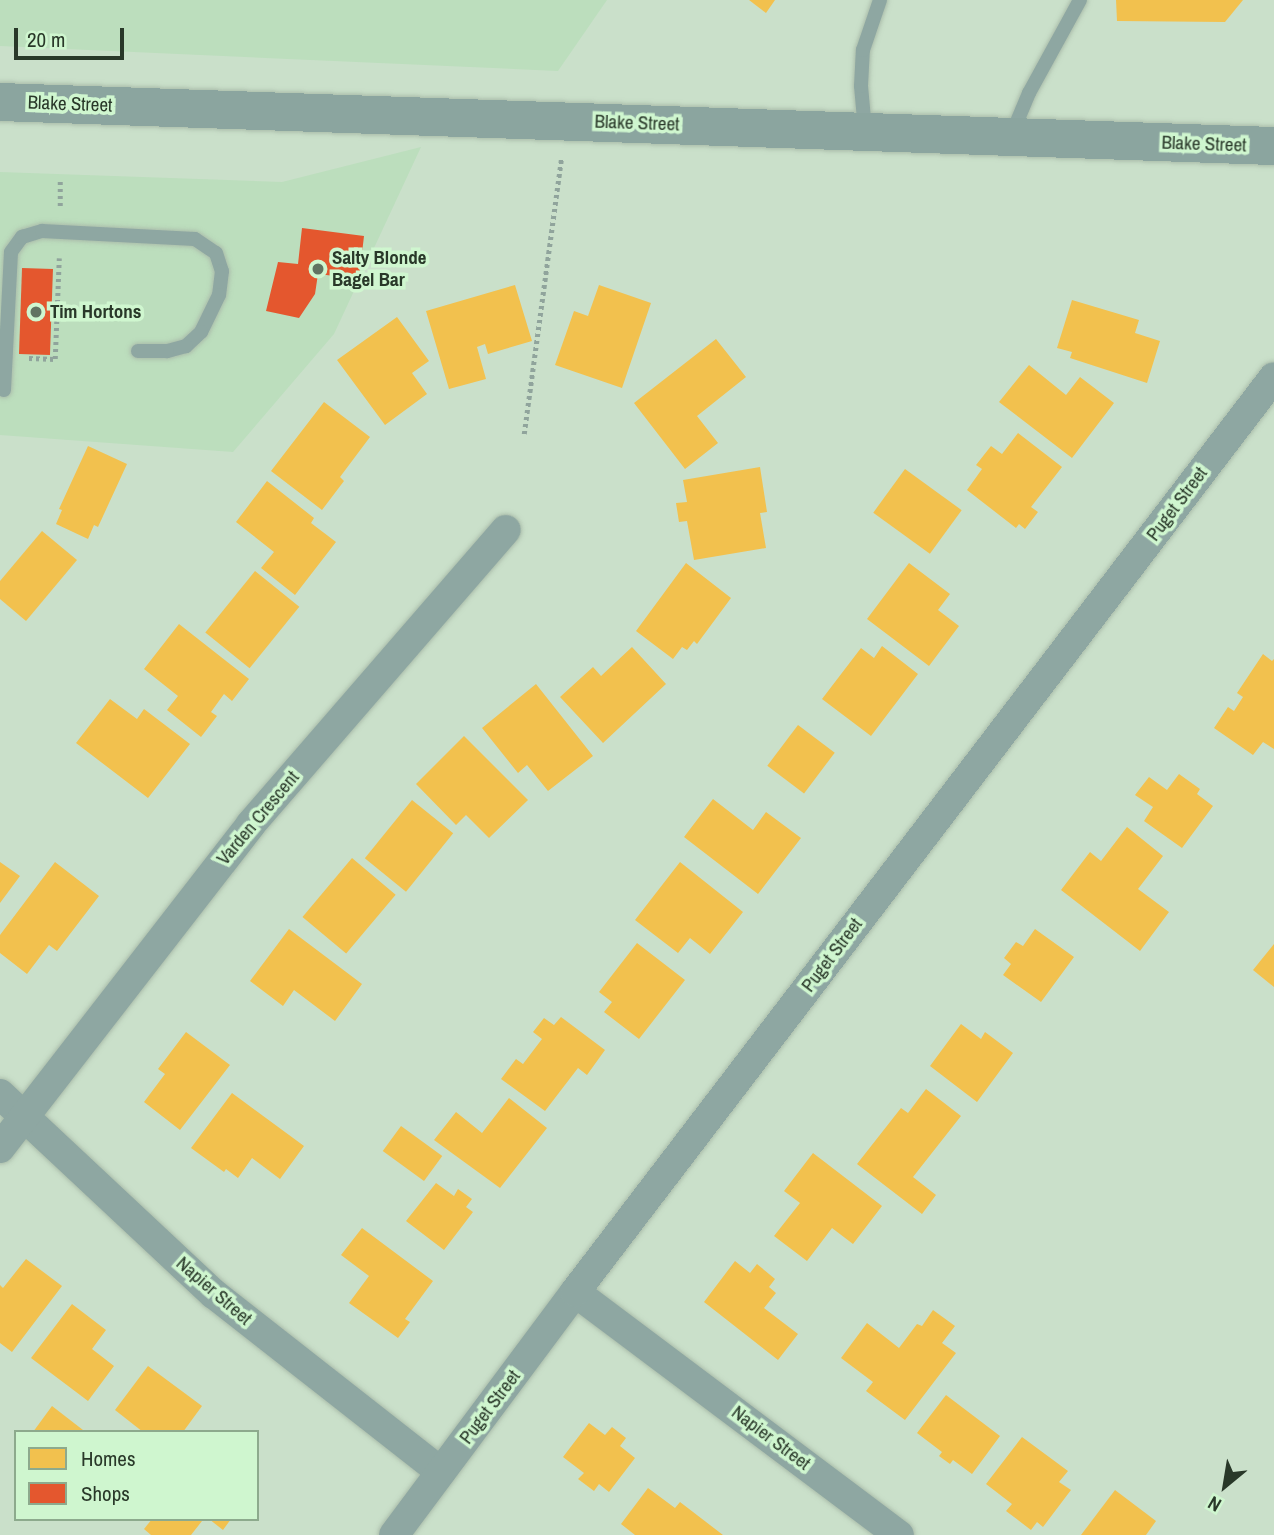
<!DOCTYPE html>
<html>
<head>
<meta charset="utf-8">
<style>
  body { margin:0 }
  #map { position:relative; width:1274px; height:1535px; overflow:hidden; background:#cae0ca; font-family:"Archivo Narrow",sans-serif }
  div>[style] { position:absolute }
  [style*='--x'] { left:calc(var(--x)*1px); top:calc(var(--y)*1px); width:calc(var(--w)*1px); rotate:calc(var(--a)*1deg) }
  .built>* { inset:0; background:#bcdebd }
  .homes>* { inset:0; background:#f2c14e; transform-origin:0 0 }
  .shops>* { inset:0; background:#e4572e; transform-origin:0 0 }
  .path>* { height:4.5px; margin-top:-2.25px; transform-origin:0; background:repeating-linear-gradient(90deg,#90a49c 0 3.5px,transparent 0 7px) }
  .roads { filter:drop-shadow(0 0 2px #abbdab) drop-shadow(0 0 2px #abbdab) }
  .lane>* { height:14px; margin:-7px; padding:0 7px; transform-origin:7px; border-radius:7px; background:#8ea7a2 }
  .street>* { height:30px; margin:-15px; padding:0 15px; transform-origin:15px; border-radius:15px; background:#8ea7a2 }
  .secondary>* { height:38px; margin:-19px; padding:0 19px; transform-origin:19px; border-radius:19px; background:#8ba59f }
  .dots>* { width:19px; height:19px; translate:-50% -50%; box-sizing:border-box; border:4px solid #cff6cf; border-radius:50% }
  span { translate:-50% -50%; white-space:nowrap; text-align:center; line-height:1.15; -webkit-text-stroke:7px #cff6cf; paint-order:stroke }
  .street-label { font-size:19px; color:#293829 }
  .poi-label { font-size:19px; color:#293829; font-weight:700 }
  .left { translate:0 -50%; text-align:left }
  .legend { position:absolute; left:14px; top:1430px; width:245px; height:91px; box-sizing:border-box; background:#cff6cf; border:2px solid #8daa8d; margin:0; padding:9px 12px; list-style:none; font-size:21px; color:#293829 }
  .legend li { display:flex; align-items:center; gap:14px; height:35px }
  .legend b { width:35px; border:2px solid #8daa8d }
  .north { position:absolute; left:1190px; top:1451px; width:70px; height:70px; -webkit-text-stroke:5px #cff6cf; paint-order:stroke; rotate:210deg; font-size:19px; font-weight:700; line-height:28px; text-align:center; color:#293829 }
  .north::after { content:''; display:block; margin:auto; width:24px; height:32px; background:#293829; clip-path:polygon(50% 0,100% 100%,50% 72%,0 100%) }
  .scale { position:absolute; left:14px; top:28px; width:110px; height:32px; box-sizing:border-box; border:4px solid #293829; border-top:0; padding-left:9px; font-size:21px; line-height:24px; white-space:nowrap; color:#293829; -webkit-text-stroke:5px #cff6cf; paint-order:stroke }
</style>
</head>
<body>
<div id="map">
  <div class="built">
    <i style="clip-path:polygon(0 0,607px 0,558px 71px,0 46px)"></i>
    <i style="clip-path:polygon(421px 147px,334px 334px,233px 452px,0 435px,0 172px,282px 182px)"></i>
  </div>
  <div class="homes">
    <i style="clip-path:polygon(749px 0,775px 0,766px 13px)"></i>
    <i style="clip-path:polygon(1116px 0,1243px 0,1225px 22px,1117px 21px)"></i>
    <i style="clip-path:polygon(515px 285px,532px 341px,488px 354px,485px 344px,477px 347px,486px 379px,449px 389px,426px 311px)"></i>
    <i style="clip-path:polygon(599px 285px,651px 303px,622px 388px,555px 365px,574px 311px,588px 316px)"></i>
    <i style="clip-path:polygon(1072px 300px,1139px 320px,1135px 333px,1160px 341px,1147px 383px,1070px 358px,1072px 352px,1057px 348px)"></i>
    <i style="clip-path:polygon(397px 317px,429px 361px,412px 373px,427px 394px,385px 425px,337px 360px)"></i>
    <i style="clip-path:polygon(716px 339px,746px 377px,697px 416px,718px 443px,685px 469px,634px 403px)"></i>
    <i style="clip-path:polygon(1029px 365px,1066px 395px,1080px 377px,1114px 403px,1072px 458px,999px 402px)"></i>
    <i style="clip-path:polygon(324px 402px,370px 437px,340px 477px,344px 481px,322px 510px,271px 471px)"></i>
    <i style="clip-path:polygon(1018px 433px,1062px 467px,1031px 507px,1038px 512px,1025px 529px,1019px 524px,1016px 528px,967px 490px,982px 469px,976px 465px,991px 446px,1002px 454px)"></i>
    <i style="clip-path:polygon(88px 446px,127px 464px,98px 527px,94px 525px,88px 539px,56px 524px,62px 510px,59px 509px)"></i>
    <i style="clip-path:polygon(760px 467px,767px 512px,760px 513px,766px 548px,694px 560px,687px 521px,679px 522px,676px 503px,687px 502px,683px 480px)"></i>
    <i style="left:905px;top:469px;width:70px;height:54px;rotate:36deg"></i>
    <i style="clip-path:polygon(267px 481px,314px 518px,311px 523px,336px 542px,295px 595px,261px 568px,274px 552px,236px 522px)"></i>
    <i style="clip-path:polygon(42px 531px,77px 560px,26px 621px,0 599px,0 581px)"></i>
    <i style="clip-path:polygon(686px 563px,731px 598px,697px 644px,694px 641px,687px 650px,682px 647px,673px 659px,636px 631px)"></i>
    <i style="clip-path:polygon(909px 563px,950px 594px,938px 610px,959px 626px,929px 666px,867px 619px)"></i>
    <i style="left:255px;top:571px;width:57px;height:79px;rotate:39deg"></i>
    <i style="clip-path:polygon(179px 624px,249px 679px,232px 701px,224px 694px,211px 712px,217px 716px,201px 737px,167px 710px,178px 696px,144px 669px)"></i>
    <i style="clip-path:polygon(882px 646px,918px 674px,871px 736px,822px 699px,861px 648px,874px 658px)"></i>
    <i style="clip-path:polygon(632px 647px,666px 684px,603px 743px,560px 697px,593px 667px,601px 676px)"></i>
    <i style="clip-path:polygon(1263px 654px,1272px 661px,1274px 659px,1274px 749px,1263px 742px,1253px 755px,1214px 728px,1228px 707px,1234px 711px,1243px 697px,1237px 693px)"></i>
    <i style="clip-path:polygon(536px 684px,593px 756px,548px 791px,527px 765px,518px 773px,482px 728px)"></i>
    <i style="clip-path:polygon(110px 699px,137px 719px,144px 709px,190px 744px,148px 798px,76px 743px)"></i>
    <i style="left:798px;top:725px;width:46px;height:51px;rotate:37deg"></i>
    <i style="clip-path:polygon(464px 736px,528px 800px,489px 838px,466px 815px,456px 825px,416px 784px)"></i>
    <i style="clip-path:polygon(1179px 774px,1200px 789px,1197px 794px,1213px 806px,1182px 848px,1144px 821px,1153px 807px,1135px 795px,1149px 777px,1167px 790px)"></i>
    <i style="clip-path:polygon(713px 799px,753px 830px,766px 812px,801px 838px,758px 894px,684px 837px)"></i>
    <i style="left:412px;top:800px;width:53px;height:75px;rotate:39deg"></i>
    <i style="clip-path:polygon(1127px 827px,1163px 856px,1138px 889px,1169px 912px,1140px 951px,1061px 890px,1090px 852px,1101px 861px)"></i>
    <i style="left:352px;top:858px;width:57px;height:77px;rotate:40deg"></i>
    <i style="clip-path:polygon(0 862px,20px 876px,0 903px)"></i>
    <i style="clip-path:polygon(55px 862px,99px 896px,57px 951px,49px 945px,27px 974px,0 953px,0 935px)"></i>
    <i style="clip-path:polygon(680px 862px,743px 912px,710px 954px,690px 938px,678px 953px,635px 920px)"></i>
    <i style="clip-path:polygon(289px 929px,362px 984px,335px 1021px,294px 990px,283px 1006px,250px 981px)"></i>
    <i style="clip-path:polygon(1035px 929px,1074px 957px,1041px 1002px,1003px 975px,1011px 964px,1004px 958px,1016px 942px,1023px 946px)"></i>
    <i style="clip-path:polygon(637px 943px,685px 980px,639px 1039px,604px 1012px,612px 1002px,599px 992px)"></i>
    <i style="clip-path:polygon(1274px 944px,1274px 987px,1253px 970px)"></i>
    <i style="clip-path:polygon(561px 1017px,605px 1050px,587px 1075px,578px 1068px,545px 1111px,501px 1079px,516px 1059px,523px 1064px,542px 1039px,533px 1032px,544px 1018px,554px 1025px)"></i>
    <i style="clip-path:polygon(961px 1024px,981px 1039px,985px 1032px,1013px 1053px,977px 1102px,930px 1066px)"></i>
    <i style="clip-path:polygon(186px 1032px,230px 1065px,180px 1130px,144px 1102px,165px 1074px,158px 1069px)"></i>
    <i style="clip-path:polygon(926px 1089px,961px 1116px,913px 1177px,936px 1195px,922px 1214px,857px 1164px,901px 1108px,908px 1113px)"></i>
    <i style="clip-path:polygon(232px 1093px,304px 1146px,280px 1179px,252px 1158px,238px 1178px,226px 1169px,224px 1172px,191px 1148px)"></i>
    <i style="clip-path:polygon(509px 1098px,547px 1128px,500px 1188px,434px 1140px,456px 1112px,482px 1133px)"></i>
    <i style="left:401px;top:1126px;width:51px;height:31px;rotate:36deg"></i>
    <i style="clip-path:polygon(813px 1153px,882px 1206px,853px 1244px,832px 1228px,807px 1261px,774px 1236px,800px 1203px,784px 1191px)"></i>
    <i style="clip-path:polygon(436px 1183px,454px 1196px,458px 1189px,472px 1199px,466px 1207px,473px 1212px,444px 1250px,406px 1221px)"></i>
    <i style="clip-path:polygon(362px 1228px,433px 1281px,405px 1319px,410px 1322px,398px 1338px,349px 1303px,369px 1276px,341px 1255px)"></i>
    <i style="clip-path:polygon(26px 1259px,62px 1286px,12px 1352px,0 1343px,0 1285px,3px 1288px)"></i>
    <i style="clip-path:polygon(735px 1261px,750px 1273px,757px 1264px,775px 1279px,769px 1287px,776px 1293px,764px 1308px,798px 1334px,778px 1360px,704px 1302px)"></i>
    <i style="clip-path:polygon(72px 1304px,106px 1330px,92px 1349px,114px 1366px,88px 1401px,31px 1358px)"></i>
    <i style="clip-path:polygon(933px 1310px,955px 1326px,942px 1343px,956px 1353px,905px 1420px,866px 1391px,873px 1382px,841px 1358px,867px 1323px,899px 1348px,917px 1324px,922px 1326px)"></i>
    <i style="clip-path:polygon(148px 1366px,202px 1406px,183px 1432px,143px 1432px,115px 1410px)"></i>
    <i style="clip-path:polygon(946px 1395px,1000px 1436px,972px 1474px,953px 1460px,950px 1464px,939px 1456px,942px 1452px,917px 1433px)"></i>
    <i style="clip-path:polygon(52px 1406px,83px 1430px,81px 1432px,33px 1432px)"></i>
    <i style="clip-path:polygon(589px 1423px,605px 1435px,612px 1427px,626px 1438px,620px 1446px,635px 1458px,609px 1492px,599px 1484px,594px 1491px,578px 1479px,584px 1473px,563px 1457px)"></i>
    <i style="clip-path:polygon(1022px 1437px,1068px 1471px,1059px 1482px,1071px 1490px,1043px 1527px,1037px 1522px,1031px 1530px,1006px 1511px,1012px 1504px,986px 1484px)"></i>
    <i style="clip-path:polygon(648px 1488px,675px 1508px,680px 1502px,723px 1535px,635px 1535px,621px 1524px)"></i>
    <i style="clip-path:polygon(1115px 1490px,1156px 1521px,1146px 1535px,1081px 1535px)"></i>
    <i style="clip-path:polygon(152px 1519px,199px 1519px,202px 1521px,191px 1535px,151px 1535px,144px 1529px)"></i>
    <i style="clip-path:polygon(209px 1519px,231px 1519px,223px 1530px)"></i>
  </div>
  <div class="shops">
    <i style="clip-path:polygon(302px 228px,364px 236px,359px 279px,318px 274px,315px 294px,299px 318px,266px 311px,278px 262px,298px 264px)"></i>
    <i style="left:22px;top:268px;width:31px;height:86px;rotate:2deg"></i>
  </div>
  <div class="path">
    <i style="--x:60;--y:206;--w:27;--a:-90"></i>
    <i style="--x:29;--y:358;--w:26;--a:2"></i>
    <i style="--x:55;--y:359;--w:101;--a:-87.7"></i>
    <i style="--x:524;--y:434;--w:277;--a:-82.3"></i>
  </div>
  <div class="roads">
    <div class="lane">
      <i style="--x:865;--y:130;--w:44;--a:-95.2"></i>
      <i style="--x:861;--y:86;--w:36;--a:-87"></i>
      <i style="--x:863;--y:50;--w:53;--a:-71.2"></i>
      <i style="--x:1011;--y:136;--w:47;--a:-67.3"></i>
      <i style="--x:1029;--y:93;--w:106;--a:-61.3"></i>
      <i style="--x:4;--y:390;--w:138;--a:-87.1"></i>
      <i style="--x:11;--y:252;--w:19;--a:-54"></i>
      <i style="--x:22;--y:237;--w:21;--a:-17"></i>
      <i style="--x:42;--y:231;--w:153;--a:3"></i>
      <i style="--x:195;--y:239;--w:25;--a:34"></i>
      <i style="--x:216;--y:253;--w:19;--a:72"></i>
      <i style="--x:222;--y:271;--w:24;--a:97"></i>
      <i style="--x:219;--y:295;--w:41;--a:115.9"></i>
      <i style="--x:201;--y:332;--w:21;--a:137"></i>
      <i style="--x:186;--y:346;--w:20;--a:165"></i>
      <i style="--x:167;--y:351;--w:29;--a:180"></i>
    </div>
    <div class="street">
      <i style="--x:0;--y:1094;--w:293;--a:43.1"></i>
      <i style="--x:214;--y:1294;--w:288;--a:38.1"></i>
      <i style="--x:0;--y:1148;--w:410;--a:-52.2"></i>
      <i style="--x:251;--y:824;--w:389;--a:-49.1"></i>
      <i style="--x:575;--y:1292;--w:405;--a:36.9"></i>
      <i style="--x:394;--y:1535;--w:303;--a:-53.3"></i>
      <i style="--x:575;--y:1292;--w:1151;--a:-52.62"></i>
    </div>
    <div class="secondary">
      <i style="--x:0;--y:102;--w:1275;--a:1.98"></i>
    </div>
  </div>
  <div class="dots">
    <i style="left:318px;top:269px;background:#617361"></i>
    <i style="left:36px;top:312px;background:#617361"></i>
  </div>
  <div class="street-label">
    <span style="left:70px;top:104px;rotate:2deg">Blake Street</span>
    <span style="left:637px;top:123px;rotate:2deg">Blake Street</span>
    <span style="left:1204px;top:144px;rotate:2deg">Blake Street</span>
    <span style="left:1177px;top:504px;rotate:-53deg">Puget Street</span>
    <span style="left:258px;top:818px;rotate:-50deg">Varden Crescent</span>
    <span style="left:832px;top:955px;rotate:-53deg">Puget Street</span>
    <span style="left:214px;top:1291px;rotate:41deg">Napier Street</span>
    <span style="left:490px;top:1407px;rotate:-53deg">Puget Street</span>
    <span style="left:771px;top:1438px;rotate:37deg">Napier Street</span>
  </div>
  <div class="poi-label">
    <span class="left" style="left:332px;top:269px">Salty Blonde<br>Bagel Bar</span>
    <span class="left" style="left:50px;top:312px">Tim Hortons</span>
  </div>
  <ul class="legend">
  <li><b style="height:19px;background:#f2c14e"></b>Homes</li>
  <li><b style="height:19px;background:#e4572e"></b>Shops</li>
  </ul>
  <div class="north">N</div>
  <div class="scale">20 m</div>
</div>
</body>
</html>
